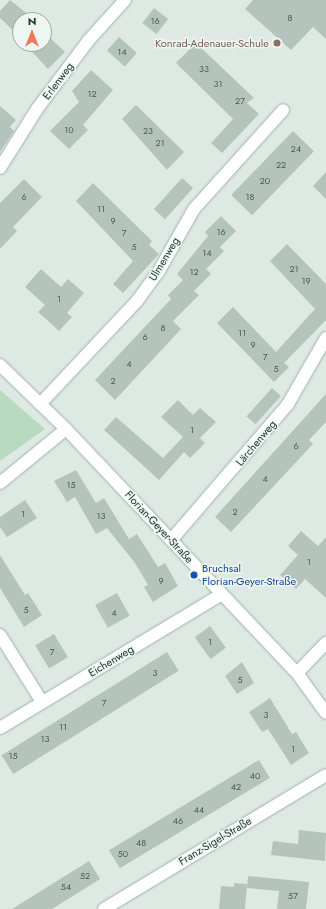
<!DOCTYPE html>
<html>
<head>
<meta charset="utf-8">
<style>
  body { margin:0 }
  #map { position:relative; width:326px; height:909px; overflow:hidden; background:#dee9e4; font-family:Jost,sans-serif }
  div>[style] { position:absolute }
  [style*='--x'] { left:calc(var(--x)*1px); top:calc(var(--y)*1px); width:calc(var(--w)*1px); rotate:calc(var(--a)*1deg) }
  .green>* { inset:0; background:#b7dac0 }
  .building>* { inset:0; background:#b4c4bd; transform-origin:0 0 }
  .roads { filter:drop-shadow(0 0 1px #a1b0ab) drop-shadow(0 0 1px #a1b0ab) }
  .street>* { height:12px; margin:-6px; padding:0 6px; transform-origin:6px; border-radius:6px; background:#fff }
  .dots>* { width:11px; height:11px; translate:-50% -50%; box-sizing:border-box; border:2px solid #eef6f2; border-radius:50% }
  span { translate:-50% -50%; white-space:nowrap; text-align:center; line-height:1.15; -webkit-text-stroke:3px #eef6f2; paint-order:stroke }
  .number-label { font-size:9px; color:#455b54 }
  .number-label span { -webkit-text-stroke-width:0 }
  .education-label { font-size:11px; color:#785e54 }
  .right { translate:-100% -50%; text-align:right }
  .street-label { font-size:11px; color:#203831 }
  .transit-label { font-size:11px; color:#164399 }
  .left { translate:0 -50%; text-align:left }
  .north { position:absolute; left:12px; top:12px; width:40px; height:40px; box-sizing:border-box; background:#eef6f2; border:1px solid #9caaa5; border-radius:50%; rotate:0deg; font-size:11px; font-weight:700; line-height:16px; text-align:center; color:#203831 }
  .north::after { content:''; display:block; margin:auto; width:14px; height:18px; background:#ee7958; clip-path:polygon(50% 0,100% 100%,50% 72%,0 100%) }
</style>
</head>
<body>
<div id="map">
  <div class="green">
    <i style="clip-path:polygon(0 390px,45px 429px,0 461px)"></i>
  </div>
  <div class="building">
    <i style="clip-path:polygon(10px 0,35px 20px,20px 20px,20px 37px,0 18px,0 11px)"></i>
    <i style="clip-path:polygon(253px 0,326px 0,326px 39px,313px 27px,291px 50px,245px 9px)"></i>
    <i style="left:154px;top:8px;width:18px;height:19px;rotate:38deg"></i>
    <i style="clip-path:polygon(44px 32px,65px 52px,48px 69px,25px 44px,44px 44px)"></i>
    <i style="left:119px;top:37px;width:24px;height:18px;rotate:42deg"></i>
    <i style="clip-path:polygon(196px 43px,254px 98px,247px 103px,259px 114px,222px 153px,211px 143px,233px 119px,176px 63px)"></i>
    <i style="clip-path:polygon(91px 70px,113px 90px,83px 125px,88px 130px,69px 149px,50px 131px,79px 102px,72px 91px)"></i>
    <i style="clip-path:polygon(136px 105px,184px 152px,167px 170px,122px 119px)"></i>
    <i style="clip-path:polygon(0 106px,16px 120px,10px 127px,14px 131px,0 152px)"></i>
    <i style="left:293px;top:131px;width:29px;height:89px;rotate:44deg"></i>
    <i style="clip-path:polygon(326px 172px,326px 199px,313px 186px)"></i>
    <i style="left:182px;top:178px;width:15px;height:42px;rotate:42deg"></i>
    <i style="clip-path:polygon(24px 179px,42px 197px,13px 227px,17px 231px,0 249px,0 203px)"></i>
    <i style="clip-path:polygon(93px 183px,152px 241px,149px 245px,159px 254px,123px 293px,113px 284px,133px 261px,76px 201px)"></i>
    <i style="clip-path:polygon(221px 216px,236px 231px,220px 247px,224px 251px,206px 269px,211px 274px,194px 291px,199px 295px,173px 321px,181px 329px,115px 400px,95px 380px,171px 299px,168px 295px,183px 280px,177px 274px,208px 236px,205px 232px)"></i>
    <i style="clip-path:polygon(287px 244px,326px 284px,326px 320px,284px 363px,289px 367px,274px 382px,217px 323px,233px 307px,276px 352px,315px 309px,270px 261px)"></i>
    <i style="clip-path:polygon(41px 269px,61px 287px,68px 279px,84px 293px,67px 313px,72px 317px,59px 331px,38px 312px,45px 305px,25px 287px)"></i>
    <i style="left:272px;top:388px;width:12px;height:38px;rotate:42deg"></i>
    <i style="clip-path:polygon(326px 394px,326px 422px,309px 440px,313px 444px,231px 532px,215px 517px)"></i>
    <i style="clip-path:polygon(178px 400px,193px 415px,200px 408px,216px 422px,200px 438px,205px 443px,190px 458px,184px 452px,159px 480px,104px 430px,116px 417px,163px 458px,183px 437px,161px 417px)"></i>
    <i style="clip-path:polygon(76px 470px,96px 503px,104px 498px,129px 539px,137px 534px,158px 567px,165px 563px,178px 586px,153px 602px,144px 587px,148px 585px,135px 563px,107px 528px,96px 534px,75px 497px,67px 502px,54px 481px)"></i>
    <i style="clip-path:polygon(25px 500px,37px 518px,7px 537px,0 527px,0 517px)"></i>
    <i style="clip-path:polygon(301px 531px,318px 546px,326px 537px,326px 598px,305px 579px,296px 589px,280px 575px,298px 555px,288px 546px)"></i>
    <i style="clip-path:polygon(0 555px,25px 595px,28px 593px,42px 615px,24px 627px,0 588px)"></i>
    <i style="left:117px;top:593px;width:26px;height:25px;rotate:61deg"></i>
    <i style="left:210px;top:626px;width:27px;height:19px;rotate:54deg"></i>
    <i style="left:54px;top:634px;width:27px;height:22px;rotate:59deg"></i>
    <i style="left:167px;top:652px;width:22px;height:195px;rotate:58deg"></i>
    <i style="clip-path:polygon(242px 662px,254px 683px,237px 694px,225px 676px)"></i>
    <i style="clip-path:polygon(270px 698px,292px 734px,296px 732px,309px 753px,291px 765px,268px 729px,262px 732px,249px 712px)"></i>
    <i style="left:259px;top:760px;width:21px;height:175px;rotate:59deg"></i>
    <i style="clip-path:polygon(299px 830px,326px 833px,325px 861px,271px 855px,273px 841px,298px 844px)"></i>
    <i style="clip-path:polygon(89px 861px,100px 879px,52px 909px,12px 909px)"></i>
    <i style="clip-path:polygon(248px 876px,309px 882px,306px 909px,277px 909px,279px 891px,247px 888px)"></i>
    <i style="clip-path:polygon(234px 883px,247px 884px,245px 909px,219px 909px,221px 886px,234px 887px)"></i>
  </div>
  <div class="roads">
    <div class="street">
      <i style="--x:0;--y:168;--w:70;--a:-57.9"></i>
      <i style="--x:37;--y:109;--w:85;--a:-53.1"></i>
      <i style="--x:88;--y:41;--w:55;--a:-47.9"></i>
      <i style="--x:0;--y:365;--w:92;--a:44.1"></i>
      <i style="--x:66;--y:429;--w:336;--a:46.6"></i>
      <i style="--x:297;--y:673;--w:49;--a:54.1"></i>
      <i style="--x:40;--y:404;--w:141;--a:-46.7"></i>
      <i style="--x:137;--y:301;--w:39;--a:-54"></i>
      <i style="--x:160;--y:269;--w:69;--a:-60.5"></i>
      <i style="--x:194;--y:209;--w:133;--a:-48"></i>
      <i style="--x:0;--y:483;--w:85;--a:-39.3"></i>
      <i style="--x:172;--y:539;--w:178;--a:-49.3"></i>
      <i style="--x:288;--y:404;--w:76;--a:-60.1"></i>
      <i style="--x:0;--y:635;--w:79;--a:57.9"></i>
      <i style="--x:297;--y:673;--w:42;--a:-46"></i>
      <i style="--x:0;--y:728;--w:259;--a:-31.1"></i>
      <i style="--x:104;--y:909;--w:259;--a:-31.1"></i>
    </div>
  </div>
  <div class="dots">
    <i style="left:277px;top:43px;background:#8d6e63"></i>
    <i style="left:194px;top:575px;background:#1a4fb4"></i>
  </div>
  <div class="number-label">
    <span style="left:290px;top:18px">8</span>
    <span style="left:155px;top:21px">16</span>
    <span style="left:122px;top:52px">14</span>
    <span style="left:204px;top:69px">33</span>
    <span style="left:218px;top:84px">31</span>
    <span style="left:92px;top:94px">12</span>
    <span style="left:240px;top:101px">27</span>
    <span style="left:69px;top:130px">10</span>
    <span style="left:148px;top:131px">23</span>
    <span style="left:160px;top:143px">21</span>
    <span style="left:296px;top:149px">24</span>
    <span style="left:281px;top:165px">22</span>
    <span style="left:265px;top:181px">20</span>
    <span style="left:24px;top:197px">6</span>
    <span style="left:250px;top:197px">18</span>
    <span style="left:101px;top:209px">11</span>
    <span style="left:113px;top:221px">9</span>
    <span style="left:221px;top:232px">16</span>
    <span style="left:124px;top:233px">7</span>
    <span style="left:134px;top:247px">5</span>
    <span style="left:207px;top:253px">14</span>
    <span style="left:294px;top:269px">21</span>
    <span style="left:194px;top:272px">12</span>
    <span style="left:306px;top:281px">19</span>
    <span style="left:59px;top:299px">1</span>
    <span style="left:163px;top:328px">8</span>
    <span style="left:242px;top:333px">11</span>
    <span style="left:145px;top:337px">6</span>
    <span style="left:253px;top:345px">9</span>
    <span style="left:265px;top:357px">7</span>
    <span style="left:129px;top:364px">4</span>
    <span style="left:276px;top:369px">5</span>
    <span style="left:113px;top:381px">2</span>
    <span style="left:192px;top:430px">1</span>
    <span style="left:296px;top:446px">6</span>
    <span style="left:265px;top:479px">4</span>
    <span style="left:71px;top:485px">15</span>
    <span style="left:235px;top:512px">2</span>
    <span style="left:23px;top:514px">1</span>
    <span style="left:101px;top:516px">13</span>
    <span style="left:309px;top:562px">1</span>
    <span style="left:161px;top:581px">9</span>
    <span style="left:26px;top:610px">5</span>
    <span style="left:114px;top:613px">4</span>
    <span style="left:210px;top:642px">1</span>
    <span style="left:52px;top:652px">7</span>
    <span style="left:155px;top:673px">3</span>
    <span style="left:240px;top:680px">5</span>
    <span style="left:104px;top:703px">7</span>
    <span style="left:266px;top:715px">3</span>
    <span style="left:63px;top:727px">11</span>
    <span style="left:45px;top:739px">13</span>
    <span style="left:293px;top:749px">1</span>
    <span style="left:13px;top:756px">15</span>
    <span style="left:255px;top:776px">40</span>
    <span style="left:236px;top:787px">42</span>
    <span style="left:199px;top:810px">44</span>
    <span style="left:178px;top:821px">46</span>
    <span style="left:141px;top:843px">48</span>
    <span style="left:123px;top:854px">50</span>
    <span style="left:85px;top:876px">52</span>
    <span style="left:66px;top:887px">54</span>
    <span style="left:293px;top:896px">57</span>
  </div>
  <div class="education-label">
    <span class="right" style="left:269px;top:43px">Konrad-Adenauer-Schule</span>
  </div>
  <div class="street-label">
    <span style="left:58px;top:81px;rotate:-53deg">Erlenweg</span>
    <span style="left:164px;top:259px;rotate:-59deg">Ulmenweg</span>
    <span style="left:256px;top:443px;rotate:-50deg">Lärchenweg</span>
    <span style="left:159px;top:527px;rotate:47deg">Florian-Geyer-Straße</span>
    <span style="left:111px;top:661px;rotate:-31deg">Eichenweg</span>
    <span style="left:215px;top:841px;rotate:-31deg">Franz-Sigel-Straße</span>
  </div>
  <div class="transit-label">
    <span class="left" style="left:202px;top:575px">Bruchsal<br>Florian-Geyer-Straße</span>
  </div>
  <div class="north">N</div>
</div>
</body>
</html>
